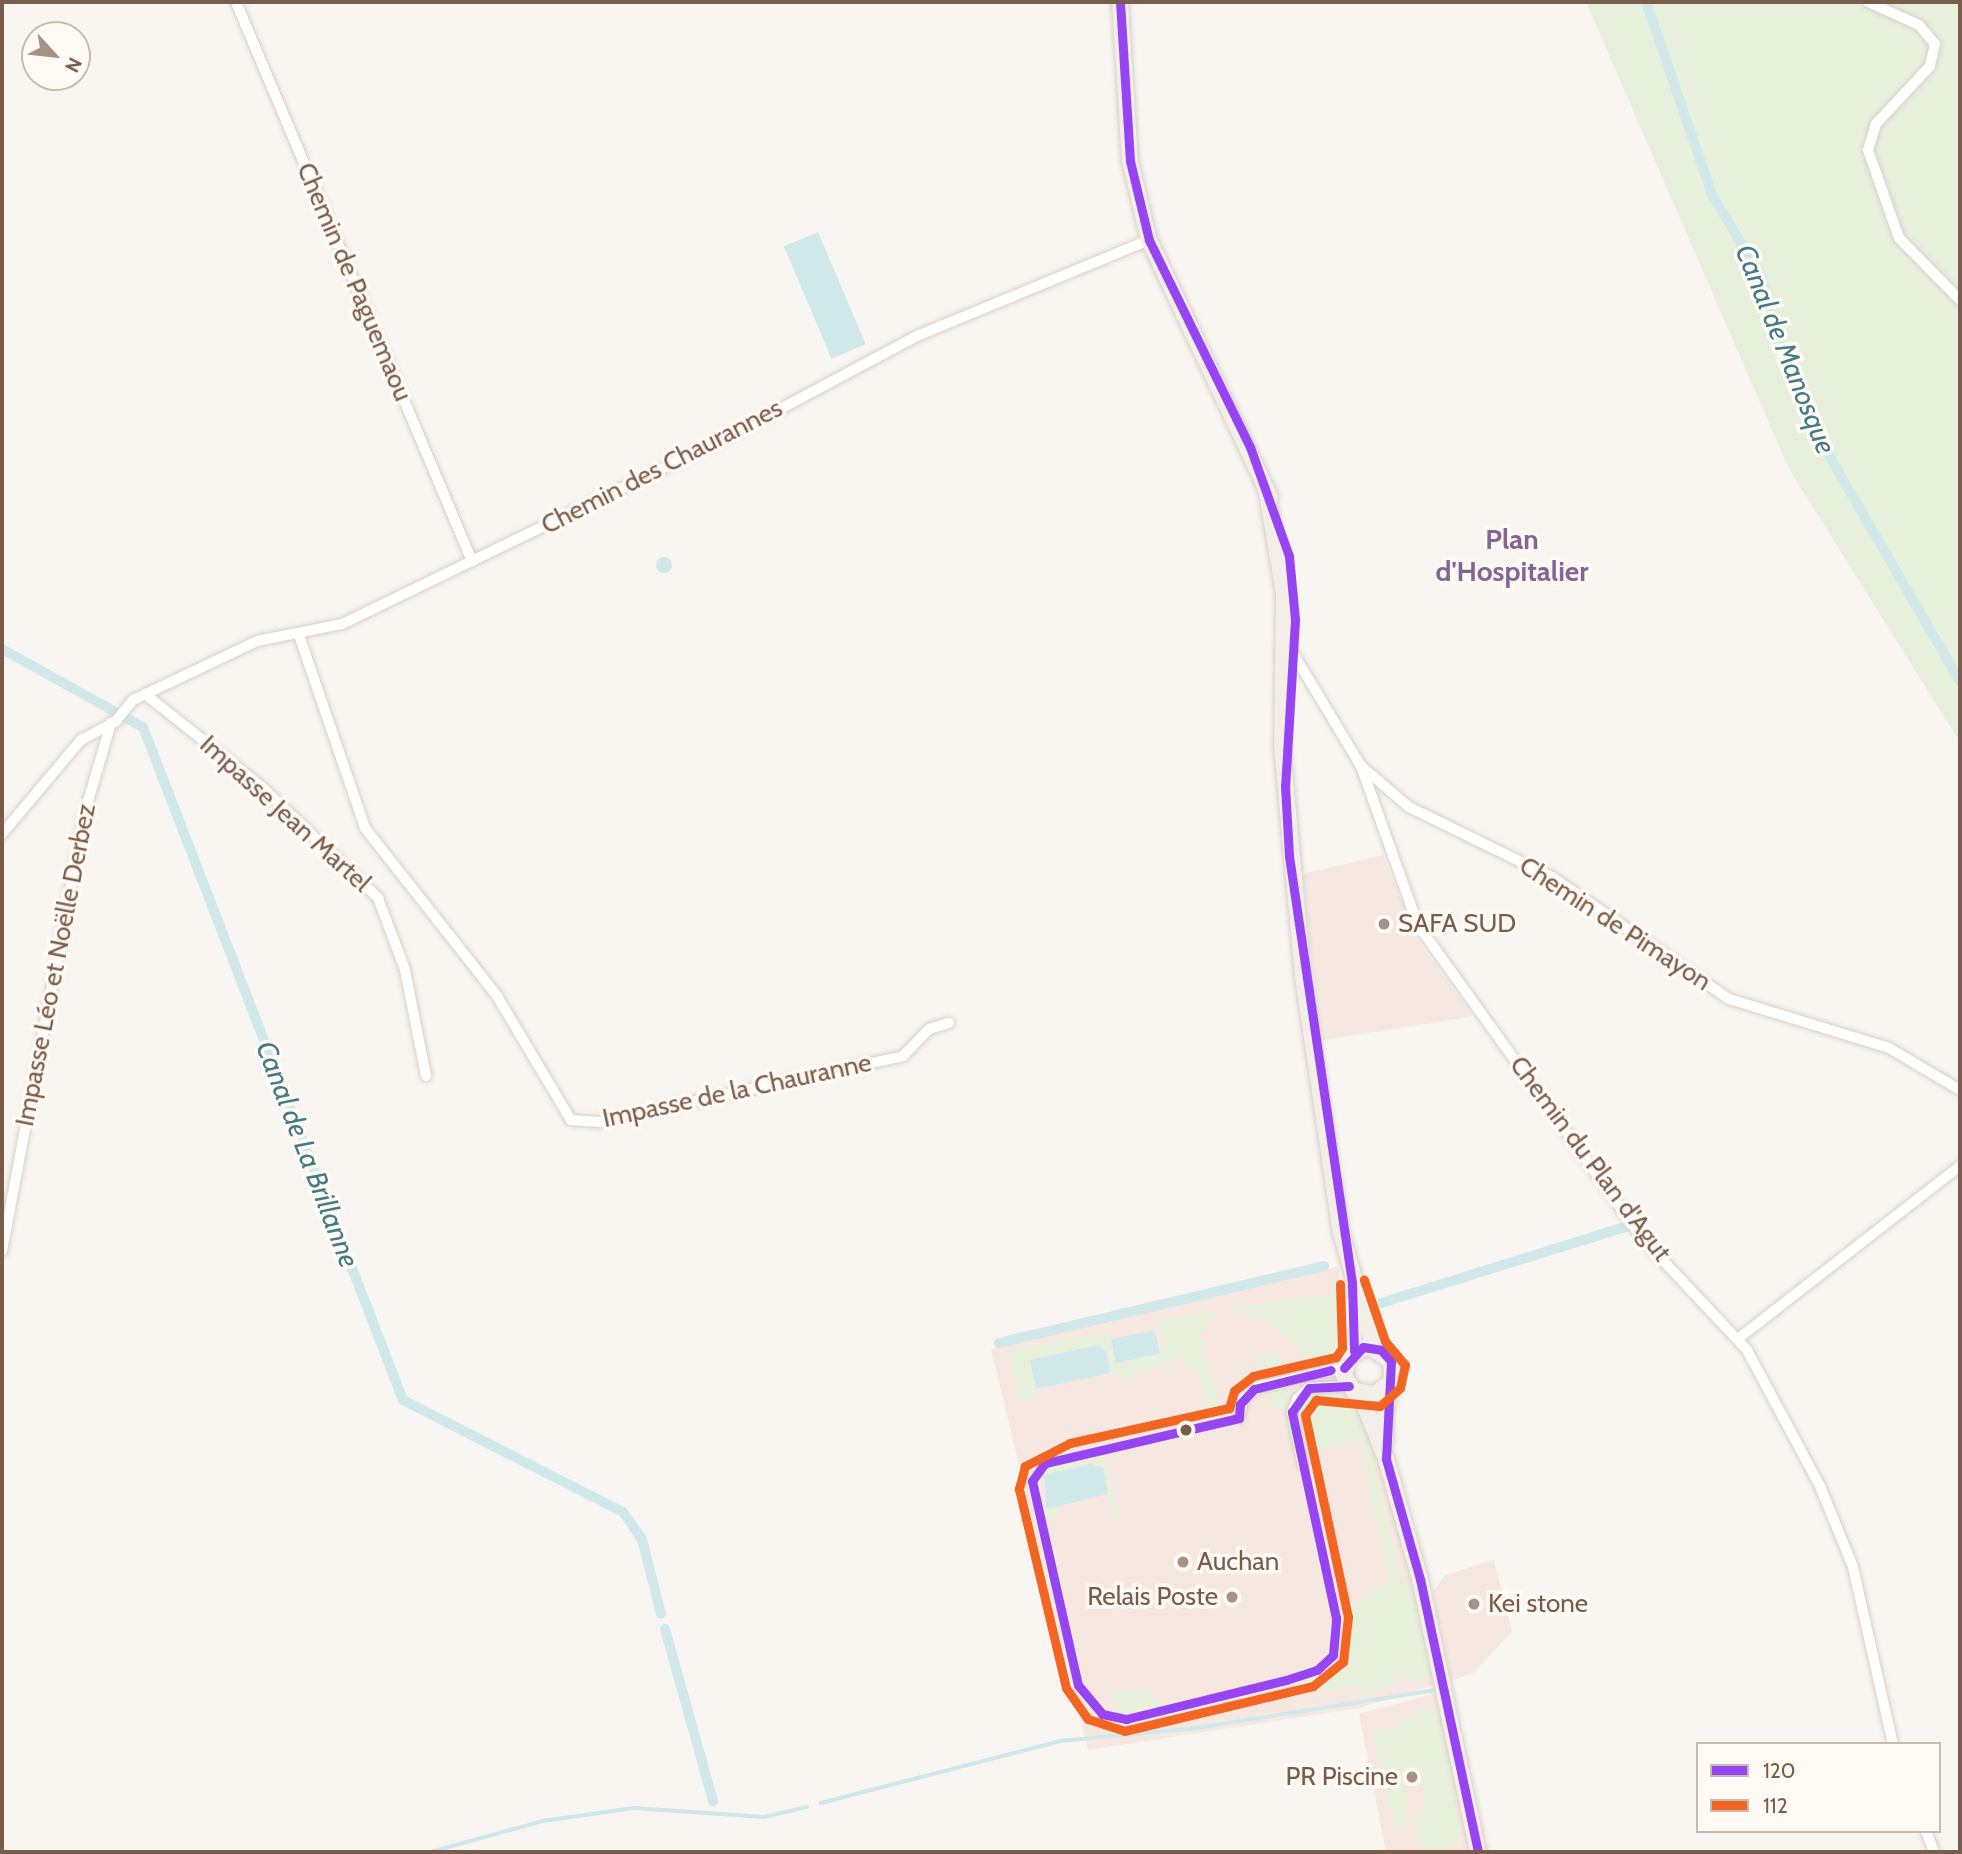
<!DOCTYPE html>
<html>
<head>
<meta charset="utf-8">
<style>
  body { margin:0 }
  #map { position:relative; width:1962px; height:1854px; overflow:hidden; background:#f9f5f0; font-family:Cabin,sans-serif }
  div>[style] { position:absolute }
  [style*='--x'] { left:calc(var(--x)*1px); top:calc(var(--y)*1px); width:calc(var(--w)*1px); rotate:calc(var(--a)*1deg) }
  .commercial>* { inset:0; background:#f6e8e1 }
  .green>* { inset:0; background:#e7f0db }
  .water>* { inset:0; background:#d0e8ea; transform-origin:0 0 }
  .round { border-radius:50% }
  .stream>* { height:3.5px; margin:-1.75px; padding:0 1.75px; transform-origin:1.75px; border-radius:1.75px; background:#d0e8ea }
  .canal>* { height:10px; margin:-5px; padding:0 5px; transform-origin:5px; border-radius:5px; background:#d0e8ea }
  .roads { filter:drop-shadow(0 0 2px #d7d1cb) drop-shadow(0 0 2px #d7d1cb) }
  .street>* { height:10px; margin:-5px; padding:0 5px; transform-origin:5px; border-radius:5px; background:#fefefd }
  .primary>* { height:16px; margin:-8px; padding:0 8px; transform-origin:8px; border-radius:8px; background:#f3eee8 }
  .bus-1>* { height:9px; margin:-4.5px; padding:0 4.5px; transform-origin:4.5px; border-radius:4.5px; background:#9744f2 }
  .bus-2>* { height:9px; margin:-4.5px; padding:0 4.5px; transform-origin:4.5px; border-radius:4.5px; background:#f26522 }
  .dots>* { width:19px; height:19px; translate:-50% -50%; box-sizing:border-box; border:4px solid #fffaf3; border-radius:50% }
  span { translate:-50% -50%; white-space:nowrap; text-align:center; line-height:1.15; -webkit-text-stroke:7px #fffaf3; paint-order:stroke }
  .street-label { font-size:26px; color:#7a5c4d }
  .poi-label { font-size:26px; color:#7a5c4d }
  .left { translate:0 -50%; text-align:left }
  .right { translate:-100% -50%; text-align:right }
  .water-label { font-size:28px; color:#437c86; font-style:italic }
  .neighbourhood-label { font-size:28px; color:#846695; font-weight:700 }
  .frame { position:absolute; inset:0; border:4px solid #7a5c4d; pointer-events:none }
  .legend { position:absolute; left:1696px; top:1742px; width:245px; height:91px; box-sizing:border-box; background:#fffaf3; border:2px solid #cabbb1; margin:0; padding:9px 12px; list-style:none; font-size:21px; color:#7a5c4d }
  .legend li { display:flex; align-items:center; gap:14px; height:35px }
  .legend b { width:35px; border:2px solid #cabbb1 }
  .north { position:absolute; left:21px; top:21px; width:70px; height:70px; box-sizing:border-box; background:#fffaf3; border:2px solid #cabbb1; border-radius:50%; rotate:117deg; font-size:19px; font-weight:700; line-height:28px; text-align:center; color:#7a5c4d }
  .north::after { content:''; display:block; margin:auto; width:24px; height:32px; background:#a69286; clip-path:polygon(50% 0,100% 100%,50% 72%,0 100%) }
</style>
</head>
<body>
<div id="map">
  <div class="commercial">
    <i style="clip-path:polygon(1383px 855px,1416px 938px,1473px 1016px,1321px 1041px,1303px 874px)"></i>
    <i style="clip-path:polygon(1338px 1267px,1345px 1332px,1337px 1365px,1378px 1446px,1440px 1683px,1359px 1708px,1088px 1750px,991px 1349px)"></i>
    <i style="clip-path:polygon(1494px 1560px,1512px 1632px,1473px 1673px,1451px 1681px,1433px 1592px,1445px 1575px)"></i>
    <i style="clip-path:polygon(1440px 1692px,1478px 1852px,1386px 1852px,1359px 1714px)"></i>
  </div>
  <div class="green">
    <i style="clip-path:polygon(1586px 2px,1960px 2px,1960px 742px,1789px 469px)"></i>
    <i style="clip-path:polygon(1338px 1293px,1343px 1344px,1333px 1360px,1317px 1365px,1269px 1322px,1229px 1308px)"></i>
    <i style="clip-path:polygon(1221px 1310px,1199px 1334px,1221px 1407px,1216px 1418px,1208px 1419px,1197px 1367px,1186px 1369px,1184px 1357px,1123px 1379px,1121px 1372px,1110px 1374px,1108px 1353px,1098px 1345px,1030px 1360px,1035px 1390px,1032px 1400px,1018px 1403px,1009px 1350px,1109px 1332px,1116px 1364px,1164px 1353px,1158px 1322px)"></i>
    <i style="clip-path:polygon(1276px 1352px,1288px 1372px,1244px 1379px,1242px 1373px,1260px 1369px,1258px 1357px)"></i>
    <i style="clip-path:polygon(1286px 1381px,1292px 1437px,1288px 1438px,1281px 1406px,1272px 1408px,1267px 1388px)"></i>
    <i style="clip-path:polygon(1328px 1392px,1341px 1393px,1363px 1411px,1398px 1570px,1413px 1593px,1435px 1668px,1422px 1681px,1402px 1678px,1376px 1693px,1350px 1686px,1326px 1691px,1301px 1682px,1343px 1666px,1346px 1612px,1390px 1581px,1360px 1440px,1308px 1452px,1299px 1408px,1311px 1395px)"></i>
    <i style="clip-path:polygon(1103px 1454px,1120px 1518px,1112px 1521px,1103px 1467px,1091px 1463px,1043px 1475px,1039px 1484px,1045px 1509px,1056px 1507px,1058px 1517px,1047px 1520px,1063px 1593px,1073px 1591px,1064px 1595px,1060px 1593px,1037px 1478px,1047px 1467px)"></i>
    <i style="clip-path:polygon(1142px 1688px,1162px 1704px,1119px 1715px,1112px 1695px)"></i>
    <i style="clip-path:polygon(1435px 1708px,1445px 1734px,1461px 1835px,1448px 1848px,1424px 1852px,1414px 1833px,1415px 1815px,1425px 1807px,1419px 1768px,1402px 1772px,1410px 1814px,1397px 1835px,1373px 1736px,1379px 1727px,1390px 1732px,1402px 1717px)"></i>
  </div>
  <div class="water">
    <i style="left:818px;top:232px;width:122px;height:37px;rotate:67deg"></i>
    <i class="round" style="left:656px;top:557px;width:16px;height:16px"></i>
    <i style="left:1155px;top:1330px;width:24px;height:45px;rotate:78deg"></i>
    <i style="clip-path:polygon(1098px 1345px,1107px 1353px,1110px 1373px,1036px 1389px,1030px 1360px)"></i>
    <i style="clip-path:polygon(1091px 1464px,1103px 1468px,1108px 1494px,1046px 1509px,1044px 1475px)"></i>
  </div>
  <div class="stream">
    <i style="--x:821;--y:1803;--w:248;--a:-14.5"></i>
    <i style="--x:1061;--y:1741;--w:136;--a:-5.5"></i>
    <i style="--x:1196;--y:1728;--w:242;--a:-9"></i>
    <i style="--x:431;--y:1852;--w:116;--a:-15.5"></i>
    <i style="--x:543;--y:1821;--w:92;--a:-8.1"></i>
    <i style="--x:634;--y:1808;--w:130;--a:4"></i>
    <i style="--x:764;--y:1817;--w:44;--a:-13.1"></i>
  </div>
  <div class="canal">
    <i style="--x:1646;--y:2;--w:204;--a:71.1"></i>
    <i style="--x:1712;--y:195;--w:95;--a:58.8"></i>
    <i style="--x:1761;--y:276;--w:58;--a:76"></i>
    <i style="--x:1775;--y:332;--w:131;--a:66.6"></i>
    <i style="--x:1827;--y:452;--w:265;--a:59.9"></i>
    <i style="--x:2;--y:649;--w:161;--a:29"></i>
    <i style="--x:143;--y:727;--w:721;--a:68.88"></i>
    <i style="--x:403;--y:1400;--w:247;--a:27"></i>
    <i style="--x:623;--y:1512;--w:33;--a:55"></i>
    <i style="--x:642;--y:1539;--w:77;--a:75.8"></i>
    <i style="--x:1381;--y:1303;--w:256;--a:-17.3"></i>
    <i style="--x:999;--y:1343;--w:334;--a:-13.3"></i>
    <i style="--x:665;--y:1629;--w:179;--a:74.4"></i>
  </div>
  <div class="roads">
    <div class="street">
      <i style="--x:236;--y:2;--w:607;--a:67.11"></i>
      <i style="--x:1868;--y:2;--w:56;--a:24.3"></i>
      <i style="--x:1919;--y:25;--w:25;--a:50"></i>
      <i style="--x:1935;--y:44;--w:23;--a:103"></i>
      <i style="--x:1930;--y:66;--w:79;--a:133"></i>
      <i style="--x:1876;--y:124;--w:27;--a:107"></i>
      <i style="--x:1868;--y:150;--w:93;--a:70.6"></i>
      <i style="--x:1899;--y:238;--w:87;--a:45.5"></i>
      <i style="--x:299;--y:635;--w:204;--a:71.1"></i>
      <i style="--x:365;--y:828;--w:214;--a:51.8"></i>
      <i style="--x:497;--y:996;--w:144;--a:59.2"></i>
      <i style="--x:571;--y:1120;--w:28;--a:4"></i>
      <i style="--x:599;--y:1122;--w:311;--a:-12.2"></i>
      <i style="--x:903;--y:1056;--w:37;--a:-46"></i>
      <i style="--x:929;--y:1029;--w:21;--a:-17"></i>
      <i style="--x:1290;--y:648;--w:138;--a:59"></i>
      <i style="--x:1361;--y:766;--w:63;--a:40.5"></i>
      <i style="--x:1409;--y:807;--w:159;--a:26.1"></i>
      <i style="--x:1552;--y:877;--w:215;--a:34.6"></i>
      <i style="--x:1729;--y:999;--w:167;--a:17"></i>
      <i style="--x:1889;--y:1048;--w:82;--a:30.6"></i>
      <i style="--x:145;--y:694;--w:149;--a:38.5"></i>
      <i style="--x:262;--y:787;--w:161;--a:43.7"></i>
      <i style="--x:378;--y:898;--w:77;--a:69.4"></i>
      <i style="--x:405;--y:970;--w:108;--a:78.8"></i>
      <i style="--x:1361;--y:766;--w:169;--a:70.3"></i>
      <i style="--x:1418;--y:925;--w:384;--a:54.4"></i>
      <i style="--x:1641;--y:1237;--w:155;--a:46.8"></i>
      <i style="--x:1747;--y:1350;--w:154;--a:61.8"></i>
      <i style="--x:1820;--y:1486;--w:87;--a:67.8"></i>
      <i style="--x:1853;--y:1567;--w:181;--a:77.3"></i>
      <i style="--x:2;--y:834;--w:123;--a:-50"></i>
      <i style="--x:81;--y:740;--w:40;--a:-28"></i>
      <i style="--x:116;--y:721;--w:27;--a:-51"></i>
      <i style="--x:133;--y:700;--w:137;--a:-25.4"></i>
      <i style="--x:257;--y:641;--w:87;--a:-11.3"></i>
      <i style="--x:342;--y:624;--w:441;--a:-25.9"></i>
      <i style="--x:739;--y:431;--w:202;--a:-28.1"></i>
      <i style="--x:917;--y:336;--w:251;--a:-22.5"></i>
      <i style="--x:2;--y:1251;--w:451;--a:-79.3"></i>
      <i style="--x:86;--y:808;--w:89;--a:-73.6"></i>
      <i style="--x:1739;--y:1338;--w:280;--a:-37.9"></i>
      <i style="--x:1239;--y:1418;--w:19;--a:-78"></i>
      <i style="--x:1243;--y:1399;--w:19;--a:-39"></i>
      <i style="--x:1258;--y:1387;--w:88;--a:-12.5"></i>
      <i style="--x:1303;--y:1465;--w:54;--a:-101.7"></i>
      <i style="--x:1292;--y:1412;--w:15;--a:-67"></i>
      <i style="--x:1298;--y:1398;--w:15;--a:-42"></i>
      <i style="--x:1309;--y:1388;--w:40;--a:-2.9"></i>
      <i style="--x:1926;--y:1831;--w:22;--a:69"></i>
    </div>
    <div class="primary">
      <i style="--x:1120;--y:2;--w:159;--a:86.4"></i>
      <i style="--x:1130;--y:161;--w:81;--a:76.5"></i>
      <i style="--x:1149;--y:240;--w:284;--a:64.8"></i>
      <i style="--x:1266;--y:488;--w:107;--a:80.3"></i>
      <i style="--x:1284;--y:593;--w:153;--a:90.7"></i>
      <i style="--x:1282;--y:746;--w:232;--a:84.8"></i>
      <i style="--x:1303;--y:977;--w:259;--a:81.6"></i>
      <i style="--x:1341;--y:1233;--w:119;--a:73.9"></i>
      <i style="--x:1353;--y:1303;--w:48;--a:88.8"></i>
      <i style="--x:1360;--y:1394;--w:70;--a:68.2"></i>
      <i style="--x:1386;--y:1459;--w:125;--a:74.2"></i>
      <i style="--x:1420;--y:1579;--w:279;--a:78"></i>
      <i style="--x:1385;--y:1442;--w:28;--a:-90"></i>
      <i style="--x:1385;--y:1414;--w:39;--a:-80"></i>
      <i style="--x:1392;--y:1376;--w:15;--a:-94"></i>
      <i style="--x:1391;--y:1361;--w:27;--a:-147"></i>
      <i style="--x:1368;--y:1346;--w:21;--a:152"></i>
      <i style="--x:1349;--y:1356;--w:20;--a:105"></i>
      <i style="--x:1344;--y:1375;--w:19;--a:58"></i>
      <i style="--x:1354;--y:1391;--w:22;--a:8"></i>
      <i style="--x:1376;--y:1394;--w:17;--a:-40"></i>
    </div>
  </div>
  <div class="bus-1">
    <i style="--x:1120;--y:2;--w:159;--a:86.4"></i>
    <i style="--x:1130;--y:161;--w:81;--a:76.5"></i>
    <i style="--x:1149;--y:240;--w:230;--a:64"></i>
    <i style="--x:1250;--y:447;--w:116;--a:70.3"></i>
    <i style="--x:1289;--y:556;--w:64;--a:84.6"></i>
    <i style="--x:1295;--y:620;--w:166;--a:93.4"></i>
    <i style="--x:1285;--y:786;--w:70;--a:86.7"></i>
    <i style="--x:1289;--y:856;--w:432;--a:81.6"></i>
    <i style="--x:1352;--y:1283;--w:68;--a:88.3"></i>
    <i style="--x:1344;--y:1368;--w:28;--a:-48"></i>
    <i style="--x:1363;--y:1347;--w:18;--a:9"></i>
    <i style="--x:1381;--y:1350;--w:15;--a:48"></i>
    <i style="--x:1391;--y:1361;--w:98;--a:92.9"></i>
    <i style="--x:1386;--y:1459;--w:125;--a:74.2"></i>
    <i style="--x:1420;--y:1579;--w:279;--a:78"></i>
    <i style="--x:1239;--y:1418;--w:199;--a:166.9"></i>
    <i style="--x:1045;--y:1463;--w:22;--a:126"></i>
    <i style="--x:1032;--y:1481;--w:209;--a:77.3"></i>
    <i style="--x:1078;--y:1685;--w:38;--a:50"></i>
    <i style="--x:1102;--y:1714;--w:25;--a:12"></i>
    <i style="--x:1126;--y:1719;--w:165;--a:-13.7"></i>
    <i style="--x:1286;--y:1680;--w:33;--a:-18"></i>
    <i style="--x:1317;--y:1670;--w:22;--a:-43"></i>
    <i style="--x:1333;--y:1655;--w:37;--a:-85"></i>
    <i style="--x:1336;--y:1618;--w:211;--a:-102.1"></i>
    <i style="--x:1292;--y:1412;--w:29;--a:-55"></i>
    <i style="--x:1309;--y:1388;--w:40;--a:-2.9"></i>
    <i style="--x:1239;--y:1418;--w:14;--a:-86"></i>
    <i style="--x:1240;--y:1404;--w:21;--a:-47"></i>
    <i style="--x:1254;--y:1389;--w:79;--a:-13.9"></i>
  </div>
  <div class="bus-2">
    <i style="--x:1340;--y:1284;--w:64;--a:88.2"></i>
    <i style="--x:1342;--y:1348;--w:11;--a:124"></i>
    <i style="--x:1336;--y:1357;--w:85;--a:167.1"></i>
    <i style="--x:1253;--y:1376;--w:24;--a:142"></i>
    <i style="--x:1234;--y:1391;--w:18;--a:106"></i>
    <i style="--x:1229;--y:1408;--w:163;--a:167.6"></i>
    <i style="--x:1070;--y:1443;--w:51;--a:152.9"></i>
    <i style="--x:1025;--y:1466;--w:24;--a:105"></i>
    <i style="--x:1019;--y:1489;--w:204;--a:76.7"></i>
    <i style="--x:1066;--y:1688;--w:38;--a:55"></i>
    <i style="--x:1088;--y:1719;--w:38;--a:18"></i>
    <i style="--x:1124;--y:1731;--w:194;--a:-13.4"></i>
    <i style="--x:1313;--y:1686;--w:38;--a:-39"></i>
    <i style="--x:1343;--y:1662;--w:45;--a:-83.7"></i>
    <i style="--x:1348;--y:1617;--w:207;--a:-102"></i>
    <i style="--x:1305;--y:1415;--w:19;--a:-54"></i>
    <i style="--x:1316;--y:1400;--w:64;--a:5.4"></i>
    <i style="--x:1380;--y:1406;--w:27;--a:-42"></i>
    <i style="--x:1400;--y:1388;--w:24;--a:-78"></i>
    <i style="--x:1405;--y:1365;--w:31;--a:-130"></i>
    <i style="--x:1385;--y:1341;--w:65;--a:-109"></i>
  </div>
  <div class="dots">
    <i style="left:1384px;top:924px;background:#a69286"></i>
    <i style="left:1186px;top:1430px;background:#7a5c4d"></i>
    <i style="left:1183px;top:1562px;background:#a69286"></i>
    <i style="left:1232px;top:1597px;background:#a69286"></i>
    <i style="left:1474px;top:1604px;background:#a69286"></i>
    <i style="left:1412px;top:1777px;background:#a69286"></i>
  </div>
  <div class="street-label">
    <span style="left:354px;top:282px;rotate:67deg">Chemin de Paguemaou</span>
    <span style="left:662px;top:467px;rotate:-27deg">Chemin des Chaurannes</span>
    <span style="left:285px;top:814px;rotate:42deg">Impasse Jean Martel</span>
    <span style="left:1615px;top:924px;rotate:33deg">Chemin de Pimayon</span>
    <span style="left:56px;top:965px;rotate:-79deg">Impasse Léo et Noëlle Derbez</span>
    <span style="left:737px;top:1091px;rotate:-12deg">Impasse de la Chauranne</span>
    <span style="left:1590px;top:1159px;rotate:53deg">Chemin du Plan d'Agut</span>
  </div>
  <div class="poi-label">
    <span class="left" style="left:1398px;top:924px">SAFA SUD</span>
    <span class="left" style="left:1197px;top:1562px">Auchan</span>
    <span class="right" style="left:1218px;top:1597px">Relais Poste</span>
    <span class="left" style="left:1488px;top:1604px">Kei stone</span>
    <span class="right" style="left:1398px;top:1777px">PR Piscine</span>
  </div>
  <div class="water-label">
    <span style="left:1786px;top:349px;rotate:68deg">Canal de Manosque</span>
    <span style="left:308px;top:1154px;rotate:69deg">Canal de La Brillanne</span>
  </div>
  <div class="neighbourhood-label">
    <span style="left:1512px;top:555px">Plan<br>d'Hospitalier</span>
  </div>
  <div class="frame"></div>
  <ul class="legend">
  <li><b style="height:9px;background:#9744f2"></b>120</li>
  <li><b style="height:9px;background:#f26522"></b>112</li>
  </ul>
  <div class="north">N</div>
</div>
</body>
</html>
